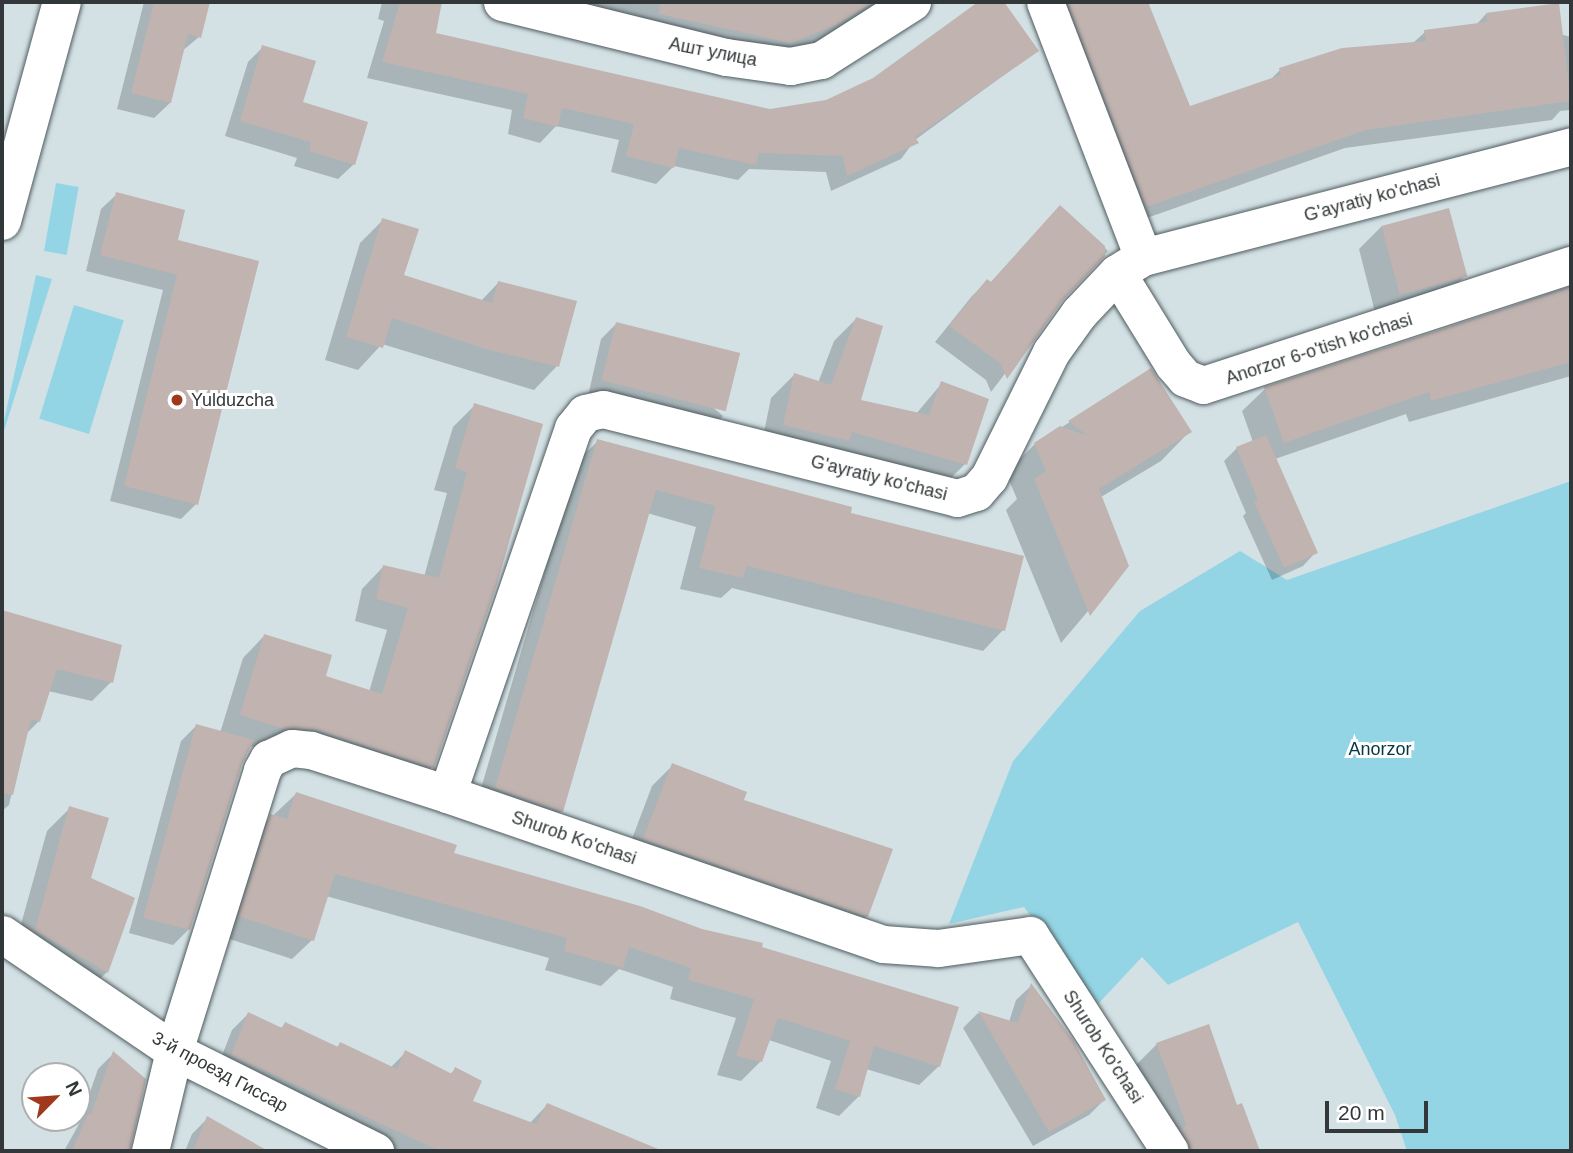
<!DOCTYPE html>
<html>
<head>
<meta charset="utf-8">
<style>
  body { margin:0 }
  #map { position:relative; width:1573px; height:1153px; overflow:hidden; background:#d3e1e5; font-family:Arial,sans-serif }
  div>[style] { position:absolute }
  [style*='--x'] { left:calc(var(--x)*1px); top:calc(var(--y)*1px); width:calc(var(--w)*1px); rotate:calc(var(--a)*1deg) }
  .green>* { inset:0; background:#94d5e5; transform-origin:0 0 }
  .shadow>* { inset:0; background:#0003 }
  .building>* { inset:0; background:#c0b3b0; transform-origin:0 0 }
  .roads { filter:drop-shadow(0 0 2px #505c5f) drop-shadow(0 0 2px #505c5f) }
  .minor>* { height:37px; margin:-18.5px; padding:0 18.5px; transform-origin:18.5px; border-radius:18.5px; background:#fff }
  .major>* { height:38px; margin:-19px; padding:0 19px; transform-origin:19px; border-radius:19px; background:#fff }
  .dots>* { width:19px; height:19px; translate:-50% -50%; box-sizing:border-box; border:4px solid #fff; border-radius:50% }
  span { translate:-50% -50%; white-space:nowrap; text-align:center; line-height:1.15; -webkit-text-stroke:6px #fff; paint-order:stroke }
  .street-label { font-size:18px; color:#323739 }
  .poi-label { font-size:18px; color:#323739 }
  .left { translate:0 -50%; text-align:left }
  .park-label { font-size:18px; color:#053841 }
  .frame { position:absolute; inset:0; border:4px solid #323739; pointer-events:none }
  .north { position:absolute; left:21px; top:1062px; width:70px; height:70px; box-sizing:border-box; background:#fff; border:2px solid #adafb0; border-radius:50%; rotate:65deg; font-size:19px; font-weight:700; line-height:28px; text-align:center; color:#323739 }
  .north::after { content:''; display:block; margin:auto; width:24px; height:32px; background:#a0381c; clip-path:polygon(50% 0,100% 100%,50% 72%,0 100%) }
  .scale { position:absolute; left:1325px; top:1101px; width:103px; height:32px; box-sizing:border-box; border:4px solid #323739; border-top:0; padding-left:9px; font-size:21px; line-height:24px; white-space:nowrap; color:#323739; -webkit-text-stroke:5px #fff; paint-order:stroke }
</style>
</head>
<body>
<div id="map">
  <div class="green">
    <i style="left:56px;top:183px;width:23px;height:69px;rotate:10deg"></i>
    <i style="clip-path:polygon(36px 275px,52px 279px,2px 437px,2px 430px)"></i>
    <i style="left:74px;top:305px;width:52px;height:119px;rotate:17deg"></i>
    <i style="clip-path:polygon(1571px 481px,1571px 1151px,1407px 1151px,1395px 1115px,1298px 922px,1168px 985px,1142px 957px,1098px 1004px,1024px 907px,949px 924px,1013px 761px,1140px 611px,1240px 551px,1287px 580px)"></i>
  </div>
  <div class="shadow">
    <i style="clip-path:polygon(144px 2px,208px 2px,199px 37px,182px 51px,170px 103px,154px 118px,117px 109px)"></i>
    <i style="clip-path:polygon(382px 2px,441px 2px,435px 35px,770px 111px,826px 102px,874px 79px,981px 2px,1002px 2px,1037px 51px,915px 140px,901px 159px,831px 191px,826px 172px,749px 169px,738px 180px,674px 166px,656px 184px,611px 172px,619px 140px,556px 126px,540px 143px,508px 134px,512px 110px,367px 78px,384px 21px,378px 19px)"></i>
    <i style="clip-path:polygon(504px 2px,878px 2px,808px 48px,768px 64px)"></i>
    <i style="clip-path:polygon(1038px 2px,1146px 2px,1189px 108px,1269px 81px,1280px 70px,1413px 43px,1425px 32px,1476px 25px,1486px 14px,1571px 37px,1571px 110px,1560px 111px,1552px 120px,1345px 148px,1127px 225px)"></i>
    <i style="clip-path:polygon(263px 47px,301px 104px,354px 164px,338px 179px,294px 166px,297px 158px,225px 136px,248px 62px)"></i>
    <i style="clip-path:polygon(117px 194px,175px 242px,196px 504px,181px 519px,110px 501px,163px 290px,86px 271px,101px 209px)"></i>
    <i style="clip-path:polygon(1060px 207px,1108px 251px,1061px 300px,991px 392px,986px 380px,935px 342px,972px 296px,987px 281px,990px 283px)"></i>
    <i style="clip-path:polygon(383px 220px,402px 276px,481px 301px,498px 283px,575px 302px,556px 367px,534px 390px,382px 344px,358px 370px,325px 360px,360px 243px)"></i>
    <i style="clip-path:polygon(1382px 226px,1465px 276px,1442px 299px,1377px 320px,1359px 249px)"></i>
    <i style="clip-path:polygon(1571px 286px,1571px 376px,1409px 422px,1406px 414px,1275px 459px,1315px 553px,1303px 566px,1272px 580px,1243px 516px,1246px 513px,1224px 461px,1237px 448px,1253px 442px,1242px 411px,1265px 389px)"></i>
    <i style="clip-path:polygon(856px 319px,859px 401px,916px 414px,942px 383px,965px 464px,943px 486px,761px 447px,771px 398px,794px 375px,818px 383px,834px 341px)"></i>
    <i style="clip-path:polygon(616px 324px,723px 416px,707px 431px,588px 396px,601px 339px)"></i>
    <i style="clip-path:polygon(475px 405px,540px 425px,432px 767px,411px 788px,250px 746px,240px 763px,188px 930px,173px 945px,129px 933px,181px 741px,196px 726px,220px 733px,243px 658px,264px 636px,323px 677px,369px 692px,387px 630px,355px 621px,362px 589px,383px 567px,424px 577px,447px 493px,434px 490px,453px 427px)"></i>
    <i style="clip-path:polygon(1070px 422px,1190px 431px,1161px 461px,1101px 497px,1127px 565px,1061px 643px,1006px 510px,1017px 499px,1006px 473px,1035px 444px)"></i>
    <i style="clip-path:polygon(598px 441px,849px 514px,1003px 630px,983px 651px,732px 588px,721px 598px,680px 589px,696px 527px,647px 513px,562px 811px,541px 831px,475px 809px,577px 461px)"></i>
    <i style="clip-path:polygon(2px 612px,120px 646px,111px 682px,92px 701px,48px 691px,39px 721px,25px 735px,9px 805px,2px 811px)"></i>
    <i style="clip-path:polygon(673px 765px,742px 801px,867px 916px,846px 937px,624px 860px,652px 786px)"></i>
    <i style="clip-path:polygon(296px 794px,452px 854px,760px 948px,939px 1066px,919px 1085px,866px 1069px,859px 1096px,839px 1116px,816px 1108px,831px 1061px,769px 1040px,761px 1061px,741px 1081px,717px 1075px,736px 1018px,670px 999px,673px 987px,619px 969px,601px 986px,545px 970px,549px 958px,326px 896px,312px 940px,292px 959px,220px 936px,251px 836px)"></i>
    <i style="clip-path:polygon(70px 808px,107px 972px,84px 994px,13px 953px,47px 831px)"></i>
    <i style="clip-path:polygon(1031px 986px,1104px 1100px,1089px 1115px,1033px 1146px,963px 1028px,978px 1013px,1009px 1022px,1016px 1000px)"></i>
    <i style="clip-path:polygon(248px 1014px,280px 1029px,285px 1024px,336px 1048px,340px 1044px,390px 1068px,406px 1052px,450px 1074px,456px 1069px,471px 1102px,529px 1124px,547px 1105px,626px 1137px,621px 1151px,392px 1151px,216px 1071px,232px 1030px)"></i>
    <i style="clip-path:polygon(1157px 1044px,1236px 1107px,1241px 1105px,1258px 1151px,1161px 1151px,1165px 1144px,1136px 1065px)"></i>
    <i style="clip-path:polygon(113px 1054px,129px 1151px,64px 1151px,79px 1124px,98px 1069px)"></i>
    <i style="clip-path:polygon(207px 1119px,265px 1151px,185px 1151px,192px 1134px)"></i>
  </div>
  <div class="building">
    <i style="clip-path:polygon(154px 2px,210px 2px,201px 38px,188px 34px,171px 103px,131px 93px)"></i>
    <i style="clip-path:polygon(400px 2px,442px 2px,436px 33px,770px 109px,826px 100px,873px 78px,978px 2px,1004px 2px,1039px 51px,915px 137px,919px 143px,847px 176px,843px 156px,759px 153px,756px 165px,679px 148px,674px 168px,626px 156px,634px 124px,562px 108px,558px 127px,523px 118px,528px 94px,382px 62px)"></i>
    <i style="clip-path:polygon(660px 2px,873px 2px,836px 25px,791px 43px,659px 14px)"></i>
    <i style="clip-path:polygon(1067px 2px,1148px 2px,1190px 106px,1281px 75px,1279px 68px,1342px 48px,1426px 41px,1424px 30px,1487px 22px,1486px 13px,1559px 3px,1571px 101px,1366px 130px,1146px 207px)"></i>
    <i style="clip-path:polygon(262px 45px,316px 61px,303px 102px,368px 122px,355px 165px,309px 151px,311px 142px,240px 121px)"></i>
    <i style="clip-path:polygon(116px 192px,185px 210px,178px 240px,259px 261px,198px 505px,124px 486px,177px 275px,100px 255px)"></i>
    <i style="clip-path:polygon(1060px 205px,1105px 246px,1105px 256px,1062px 301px,1007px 379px,1001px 364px,949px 326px,987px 279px,991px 282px)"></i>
    <i style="left:1449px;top:208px;width:71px;height:70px;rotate:75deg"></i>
    <i style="clip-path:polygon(382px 218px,419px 229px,404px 275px,492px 303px,498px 281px,577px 301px,559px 367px,482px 348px,392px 318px,383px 348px,346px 337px)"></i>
    <i style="clip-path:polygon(1571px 287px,1571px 362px,1431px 401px,1429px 392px,1284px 443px,1264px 387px)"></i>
    <i style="clip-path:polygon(856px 317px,883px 326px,861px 400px,929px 415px,941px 381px,989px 399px,967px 465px,852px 432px,849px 441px,783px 425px,794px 373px,831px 385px)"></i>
    <i style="left:616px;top:322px;width:128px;height:60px;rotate:14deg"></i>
    <i style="clip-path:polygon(1151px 368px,1192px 432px,1099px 489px,1129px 566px,1090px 616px,1034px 479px,1046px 471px,1034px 443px,1060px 426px,1088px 436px,1068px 421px)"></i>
    <i style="clip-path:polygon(474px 403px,543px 424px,497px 584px,434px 768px,317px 730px,284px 729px,240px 715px,264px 634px,332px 655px,326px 676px,382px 694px,408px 608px,376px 599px,383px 565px,439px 578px,467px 472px,455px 468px)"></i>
    <i style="clip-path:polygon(1266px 435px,1318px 553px,1284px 568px,1254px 502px,1258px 500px,1236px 447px)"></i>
    <i style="clip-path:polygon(597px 439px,852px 507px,851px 513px,1024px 556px,1005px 631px,747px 566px,743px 578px,699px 568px,715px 506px,656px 490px,563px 812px,495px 788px)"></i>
    <i style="clip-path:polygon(2px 610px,122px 645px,113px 683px,57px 669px,40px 722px,31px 719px,13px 795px,2px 793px)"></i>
    <i style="clip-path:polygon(196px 724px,254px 740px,242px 764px,190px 930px,143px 918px)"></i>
    <i style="clip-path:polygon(672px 763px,747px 792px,744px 800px,893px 849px,868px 917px,643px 839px)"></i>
    <i style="clip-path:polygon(296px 792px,457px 845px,454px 853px,640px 906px,702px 929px,763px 943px,762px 947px,959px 1007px,940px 1067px,874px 1046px,860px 1097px,835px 1089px,850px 1041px,778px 1018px,762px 1062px,736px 1056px,754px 999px,688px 980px,691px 968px,629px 947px,623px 968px,564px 951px,567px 938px,335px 874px,314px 941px,238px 916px,270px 814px,287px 819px)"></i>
    <i style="clip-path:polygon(69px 806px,109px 818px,91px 878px,135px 898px,108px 973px,35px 930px)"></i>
    <i style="clip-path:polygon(1031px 983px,1073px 1040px,1106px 1100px,1049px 1132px,978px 1011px,1018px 1023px)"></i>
    <i style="clip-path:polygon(248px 1012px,282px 1028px,285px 1022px,338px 1047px,340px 1042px,397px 1069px,405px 1050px,452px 1074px,455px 1067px,482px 1081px,473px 1101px,536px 1124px,547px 1103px,663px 1151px,440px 1151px,231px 1055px)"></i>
    <i style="clip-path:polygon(1209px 1024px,1237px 1105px,1242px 1103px,1260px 1151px,1191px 1151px,1181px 1130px,1186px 1124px,1156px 1043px)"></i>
    <i style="clip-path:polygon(113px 1051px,146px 1079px,130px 1151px,72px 1151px,88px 1114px,91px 1115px)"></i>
    <i style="clip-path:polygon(207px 1116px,268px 1151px,193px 1151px)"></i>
  </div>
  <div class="roads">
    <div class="minor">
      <i style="--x:502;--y:2;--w:231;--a:13.8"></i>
      <i style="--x:726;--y:57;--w:65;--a:8"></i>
      <i style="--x:790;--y:66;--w:32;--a:-11"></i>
      <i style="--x:821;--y:60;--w:108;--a:-32.5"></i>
      <i style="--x:1045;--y:2;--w:273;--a:69"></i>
      <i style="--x:1117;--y:273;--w:107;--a:58.4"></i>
      <i style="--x:1173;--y:364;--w:18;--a:49"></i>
      <i style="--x:1185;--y:378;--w:19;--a:21"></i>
      <i style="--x:1203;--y:385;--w:387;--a:-18.1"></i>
      <i style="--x:447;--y:794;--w:387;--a:-71"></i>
      <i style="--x:573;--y:428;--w:19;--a:-51"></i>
      <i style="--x:585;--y:413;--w:18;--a:-13"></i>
      <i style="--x:603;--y:409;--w:365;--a:14.1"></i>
      <i style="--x:957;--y:498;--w:20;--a:-18"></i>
      <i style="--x:976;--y:492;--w:20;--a:-49"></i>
      <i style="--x:989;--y:477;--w:140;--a:-63.6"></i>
      <i style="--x:1051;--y:352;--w:48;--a:-54.3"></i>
      <i style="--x:1079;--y:313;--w:55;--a:-46.5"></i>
      <i style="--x:1117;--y:273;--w:31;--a:-32"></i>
      <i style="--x:1143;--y:257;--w:442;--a:-14.5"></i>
      <i style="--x:2;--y:934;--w:208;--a:34.2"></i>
      <i style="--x:174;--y:1051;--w:225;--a:26.5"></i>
      <i style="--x:150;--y:1151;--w:103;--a:-76.5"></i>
      <i style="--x:174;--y:1051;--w:294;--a:-72.6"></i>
      <i style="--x:262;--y:770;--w:13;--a:-61"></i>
      <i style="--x:268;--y:759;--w:26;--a:-25"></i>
      <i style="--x:292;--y:748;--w:19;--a:6"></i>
      <i style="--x:311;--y:750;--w:143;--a:17.9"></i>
      <i style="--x:447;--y:794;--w:461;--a:19"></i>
      <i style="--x:883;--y:944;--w:55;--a:4.2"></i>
      <i style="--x:938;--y:948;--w:93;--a:-8"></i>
      <i style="--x:1030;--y:935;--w:257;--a:57.1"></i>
    </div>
    <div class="major">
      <i style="--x:2;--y:221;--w:227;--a:-74.7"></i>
    </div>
  </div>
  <div class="dots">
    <i style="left:177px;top:400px;background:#a0381c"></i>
  </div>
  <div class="street-label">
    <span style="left:713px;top:52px;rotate:11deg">Ашт улица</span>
    <span style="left:1372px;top:198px;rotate:-15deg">G'ayratiy ko'chasi</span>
    <span style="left:1319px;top:349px;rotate:-18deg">Anorzor 6-o'tish ko'chasi</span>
    <span style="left:879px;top:478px;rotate:14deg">G'ayratiy ko'chasi</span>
    <span style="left:574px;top:838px;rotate:19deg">Shurob Ko'chasi</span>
    <span style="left:1103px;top:1047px;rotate:57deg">Shurob Ko'chasi</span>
    <span style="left:220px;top:1072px;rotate:28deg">3-й проезд Гиссар</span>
  </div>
  <div class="poi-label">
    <span class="left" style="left:191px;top:400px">Yulduzcha</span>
  </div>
  <div class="park-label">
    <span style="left:1380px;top:749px">Anorzor</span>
  </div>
  <div class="frame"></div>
  <div class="north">N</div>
  <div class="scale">20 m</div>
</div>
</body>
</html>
